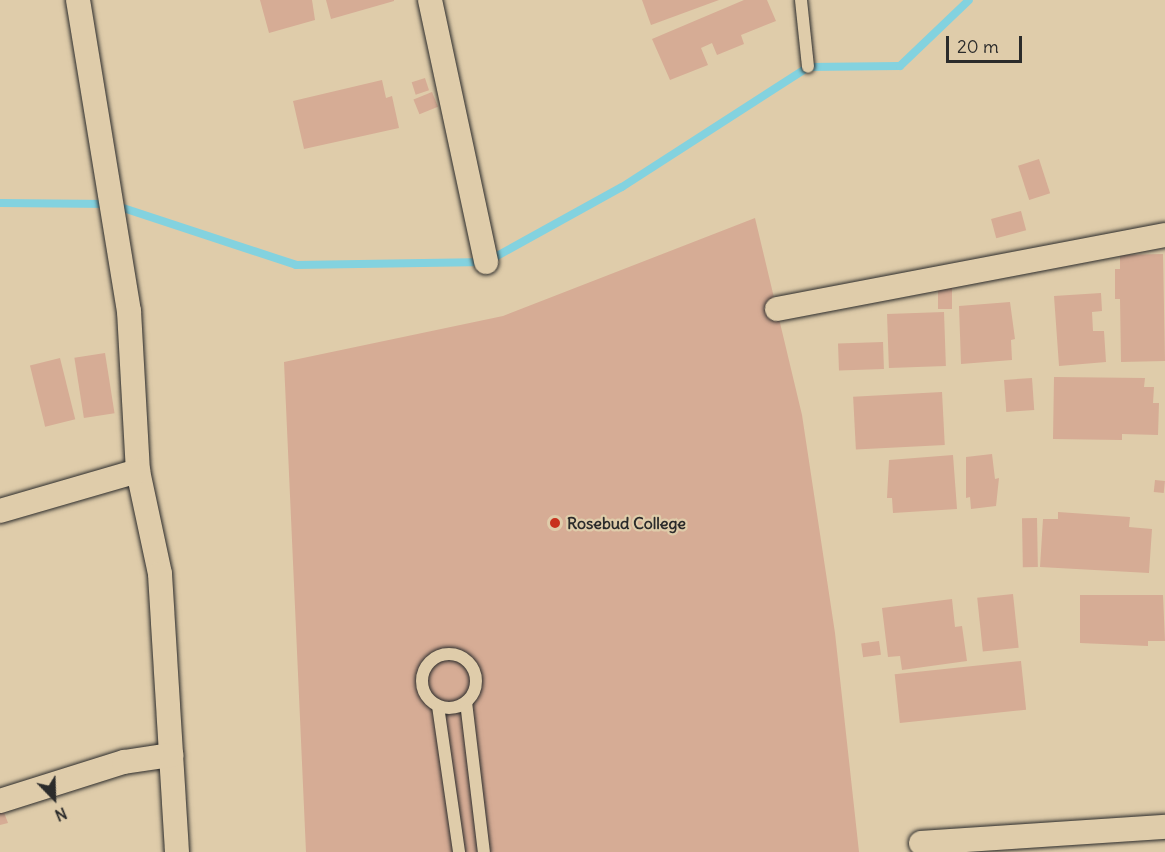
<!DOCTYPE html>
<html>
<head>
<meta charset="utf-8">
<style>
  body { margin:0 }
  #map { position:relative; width:1165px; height:852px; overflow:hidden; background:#dfccaa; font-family:Delius,sans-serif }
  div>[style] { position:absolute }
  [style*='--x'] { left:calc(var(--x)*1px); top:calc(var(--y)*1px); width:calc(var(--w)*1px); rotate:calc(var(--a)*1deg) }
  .stream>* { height:8px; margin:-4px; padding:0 4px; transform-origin:4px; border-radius:4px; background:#83d2df }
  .building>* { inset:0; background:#d6ac95; transform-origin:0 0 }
  .roads { filter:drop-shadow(0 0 2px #2b2b2b) drop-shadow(0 0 2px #2b2b2b) }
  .service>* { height:12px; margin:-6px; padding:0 6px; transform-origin:6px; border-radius:6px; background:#dfccaa }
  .service>.ring { margin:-6px; padding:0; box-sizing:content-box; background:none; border:12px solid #dfccaa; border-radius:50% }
  .minor>* { height:24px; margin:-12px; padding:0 12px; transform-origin:12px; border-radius:12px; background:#dfccaa }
  .dots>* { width:16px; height:16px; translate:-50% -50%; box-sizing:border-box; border:3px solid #dfccaa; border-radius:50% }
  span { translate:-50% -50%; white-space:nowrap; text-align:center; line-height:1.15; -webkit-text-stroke:4.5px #dfccaa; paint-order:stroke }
  .poi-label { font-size:16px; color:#2b2b2b; font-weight:700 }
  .left { translate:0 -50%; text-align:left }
  .north { position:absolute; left:24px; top:768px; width:60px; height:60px; -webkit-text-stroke:4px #dfccaa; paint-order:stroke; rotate:157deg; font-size:16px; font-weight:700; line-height:24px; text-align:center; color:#2b2b2b }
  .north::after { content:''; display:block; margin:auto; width:21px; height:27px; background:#2b2b2b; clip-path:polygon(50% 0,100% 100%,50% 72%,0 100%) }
  .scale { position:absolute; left:946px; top:36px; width:76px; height:27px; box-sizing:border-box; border:3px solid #2b2b2b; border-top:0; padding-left:8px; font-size:18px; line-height:21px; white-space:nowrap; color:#2b2b2b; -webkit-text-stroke:4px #dfccaa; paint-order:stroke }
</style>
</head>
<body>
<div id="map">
  <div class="stream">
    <i style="--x:0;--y:203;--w:111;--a:0.5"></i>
    <i style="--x:111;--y:204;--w:195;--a:18.2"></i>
    <i style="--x:296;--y:265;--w:190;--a:-0.9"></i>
    <i style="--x:486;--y:262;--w:155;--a:-28.9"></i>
    <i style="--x:622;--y:187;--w:221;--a:-32.8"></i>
    <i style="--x:808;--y:67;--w:92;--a:-0.6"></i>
    <i style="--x:900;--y:66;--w:95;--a:-43.7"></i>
  </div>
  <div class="building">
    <i style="clip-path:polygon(260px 0,312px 0,315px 20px,269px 33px)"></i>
    <i style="clip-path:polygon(326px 0,394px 0,394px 1px,331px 19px)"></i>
    <i style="clip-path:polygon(642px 0,719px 0,651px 25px)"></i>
    <i style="clip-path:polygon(744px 0,767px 0,776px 21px,741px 35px,744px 44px,717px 55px,712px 43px,701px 48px,708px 65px,670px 80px,652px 39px)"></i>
    <i style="left:425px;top:78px;width:13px;height:14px;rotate:72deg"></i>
    <i style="clip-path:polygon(382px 80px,386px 98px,392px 96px,399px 128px,304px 149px,293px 101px)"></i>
    <i style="left:432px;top:92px;width:16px;height:20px;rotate:68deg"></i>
    <i style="left:1039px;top:159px;width:36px;height:22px;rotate:72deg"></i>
    <i style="left:1021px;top:211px;width:20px;height:31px;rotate:75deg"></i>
    <i style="clip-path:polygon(755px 218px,802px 415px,835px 633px,859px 852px,306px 852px,284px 362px,503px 316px)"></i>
    <i style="clip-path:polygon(1163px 254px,1165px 361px,1121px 362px,1120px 299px,1115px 299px,1115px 269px,1120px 269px,1120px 255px)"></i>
    <i style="left:938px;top:287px;width:14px;height:22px"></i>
    <i style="clip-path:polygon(1101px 293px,1102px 311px,1092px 312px,1093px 331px,1104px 331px,1106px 362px,1059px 366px,1054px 296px)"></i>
    <i style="clip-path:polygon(1010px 302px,1015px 339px,1011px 340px,1012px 360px,961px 364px,959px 306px)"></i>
    <i style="left:944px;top:312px;width:54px;height:57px;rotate:88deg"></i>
    <i style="left:883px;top:342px;width:27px;height:45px;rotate:88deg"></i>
    <i style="left:105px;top:353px;width:61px;height:31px;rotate:81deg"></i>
    <i style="left:60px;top:358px;width:63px;height:31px;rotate:76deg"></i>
    <i style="clip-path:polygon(1054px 377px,1145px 378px,1144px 387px,1154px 387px,1153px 403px,1159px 403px,1158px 435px,1122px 434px,1122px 440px,1053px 439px)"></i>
    <i style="left:1032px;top:378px;width:32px;height:28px;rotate:86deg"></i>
    <i style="left:942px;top:392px;width:53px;height:89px;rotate:87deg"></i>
    <i style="clip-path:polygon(992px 454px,995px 479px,999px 478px,996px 506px,971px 509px,970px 497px,966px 498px,966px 457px)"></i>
    <i style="clip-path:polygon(953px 455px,957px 509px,893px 513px,892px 498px,887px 498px,889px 460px)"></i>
    <i style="left:1155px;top:480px;width:10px;height:12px;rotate:6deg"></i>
    <i style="clip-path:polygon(1058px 512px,1130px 517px,1129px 527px,1152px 529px,1149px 573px,1040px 567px,1043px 519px,1058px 519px)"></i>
    <i style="left:1037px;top:518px;width:49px;height:15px;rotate:89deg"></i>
    <i style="left:1013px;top:594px;width:54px;height:36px;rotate:84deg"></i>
    <i style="clip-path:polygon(1080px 595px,1163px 595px,1165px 641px,1148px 641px,1148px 646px,1080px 643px)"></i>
    <i style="clip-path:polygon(952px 599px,955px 627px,962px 626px,967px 661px,902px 670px,900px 656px,888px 657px,882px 608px)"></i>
    <i style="left:879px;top:641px;width:14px;height:18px;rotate:82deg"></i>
    <i style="left:1021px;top:661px;width:49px;height:127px;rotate:84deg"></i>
    <i style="clip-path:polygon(2px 807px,8px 823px,0 825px,0 808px)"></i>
  </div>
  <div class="roads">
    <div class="service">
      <i style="--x:801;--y:0;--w:67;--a:84"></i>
      <i class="ring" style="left:422px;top:654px;width:42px;height:42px"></i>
      <i style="--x:466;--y:702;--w:151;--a:83.2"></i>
      <i style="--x:438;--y:706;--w:148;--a:81.8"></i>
    </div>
    <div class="minor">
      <i style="--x:78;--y:0;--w:315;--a:80.7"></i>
      <i style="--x:129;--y:311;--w:160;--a:86.8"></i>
      <i style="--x:138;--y:471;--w:105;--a:77.9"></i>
      <i style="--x:160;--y:574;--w:279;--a:86.5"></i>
      <i style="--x:430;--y:0;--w:268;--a:77.9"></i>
      <i style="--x:777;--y:309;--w:395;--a:-10.8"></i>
      <i style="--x:0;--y:511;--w:144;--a:-16.2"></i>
      <i style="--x:0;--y:801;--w:130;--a:-17.5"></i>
      <i style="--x:124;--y:762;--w:48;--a:-8.5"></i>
      <i style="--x:921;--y:843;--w:245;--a:-3.8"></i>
    </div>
  </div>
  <div class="dots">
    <i style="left:555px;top:523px;background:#c8321e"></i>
  </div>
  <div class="poi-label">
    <span class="left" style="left:567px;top:523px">Rosebud College</span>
  </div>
  <div class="north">N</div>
  <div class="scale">20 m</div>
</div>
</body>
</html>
